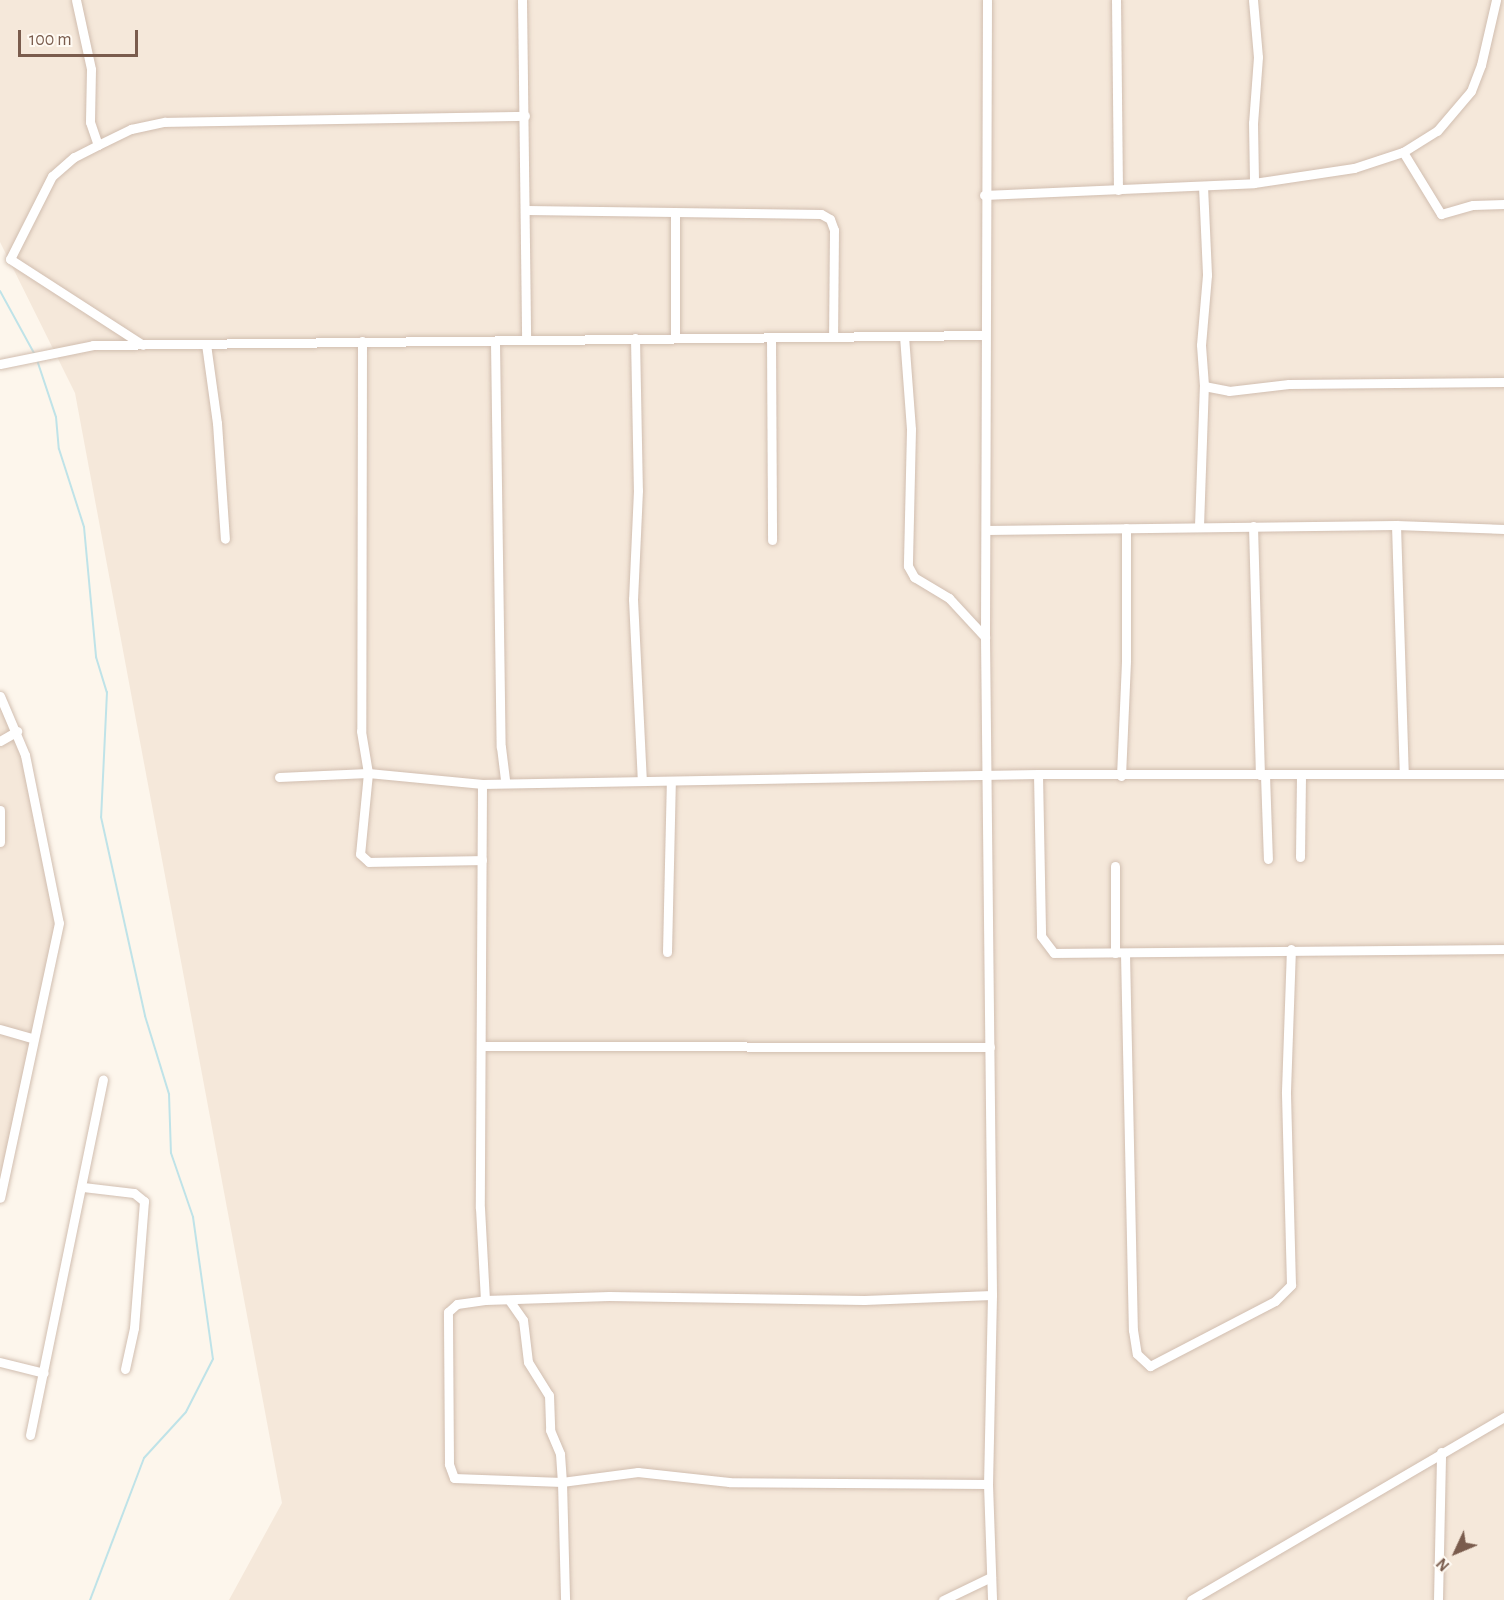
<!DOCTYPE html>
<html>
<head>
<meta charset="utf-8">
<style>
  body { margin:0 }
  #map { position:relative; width:1504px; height:1600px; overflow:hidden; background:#fdf6ec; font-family:"Alegreya Sans",sans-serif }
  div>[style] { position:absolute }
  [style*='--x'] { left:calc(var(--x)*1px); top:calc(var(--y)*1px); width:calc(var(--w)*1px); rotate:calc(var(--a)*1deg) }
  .residential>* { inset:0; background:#f5e8da }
  .stream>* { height:2px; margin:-1px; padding:0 1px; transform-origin:1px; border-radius:1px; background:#bfe3e8 }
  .roads { filter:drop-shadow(0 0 2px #d1beb0) drop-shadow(0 0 2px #d1beb0) }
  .street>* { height:9px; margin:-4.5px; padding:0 4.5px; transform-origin:4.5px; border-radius:4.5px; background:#fff }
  span { translate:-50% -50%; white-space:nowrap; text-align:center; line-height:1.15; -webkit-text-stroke:4.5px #fffaf3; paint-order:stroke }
  .north { position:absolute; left:1426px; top:1522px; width:60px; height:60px; -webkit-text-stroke:4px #fffaf3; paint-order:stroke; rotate:226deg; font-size:16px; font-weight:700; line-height:24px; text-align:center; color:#7a5c4d }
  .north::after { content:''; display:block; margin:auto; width:21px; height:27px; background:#7a5c4d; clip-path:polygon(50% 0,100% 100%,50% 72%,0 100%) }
  .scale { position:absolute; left:18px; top:30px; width:120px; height:27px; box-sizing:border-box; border:3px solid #7a5c4d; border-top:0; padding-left:8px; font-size:18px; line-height:21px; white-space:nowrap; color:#7a5c4d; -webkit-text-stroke:4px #fffaf3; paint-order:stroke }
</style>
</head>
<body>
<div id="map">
  <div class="residential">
    <i style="clip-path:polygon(0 0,1504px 0,1504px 1600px,229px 1600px,282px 1503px,75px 393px,0 242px)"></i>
    <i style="clip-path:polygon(0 702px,17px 731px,58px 901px,58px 941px,0 1206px)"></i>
  </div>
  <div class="stream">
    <i style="--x:0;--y:291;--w:73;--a:61.3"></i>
    <i style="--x:37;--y:360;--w:60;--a:71.6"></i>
    <i style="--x:56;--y:417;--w:32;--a:85"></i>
    <i style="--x:59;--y:449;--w:82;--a:72.2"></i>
    <i style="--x:84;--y:527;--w:131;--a:84.7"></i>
    <i style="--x:96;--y:657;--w:37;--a:73"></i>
    <i style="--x:107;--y:692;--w:125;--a:92.7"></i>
    <i style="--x:101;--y:817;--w:204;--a:77.5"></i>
    <i style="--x:145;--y:1016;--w:82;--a:72.9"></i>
    <i style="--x:169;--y:1094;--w:59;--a:88.1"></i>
    <i style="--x:171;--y:1153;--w:68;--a:71"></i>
    <i style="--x:193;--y:1217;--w:143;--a:82"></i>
    <i style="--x:213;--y:1359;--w:59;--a:117"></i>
    <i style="--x:186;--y:1412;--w:62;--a:132.4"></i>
    <i style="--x:144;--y:1458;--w:152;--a:110.8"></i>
  </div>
  <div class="roads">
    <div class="street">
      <i style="--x:76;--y:0;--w:71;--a:77.7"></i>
      <i style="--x:91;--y:69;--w:53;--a:91.1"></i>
      <i style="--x:90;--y:122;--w:24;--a:71"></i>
      <i style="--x:98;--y:145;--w:27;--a:153"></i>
      <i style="--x:74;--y:157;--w:29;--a:139"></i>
      <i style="--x:52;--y:176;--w:93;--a:116.8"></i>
      <i style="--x:10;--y:259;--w:158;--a:32.9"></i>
      <i style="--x:522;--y:0;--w:340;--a:89.3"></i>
      <i style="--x:987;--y:0;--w:637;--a:90.18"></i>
      <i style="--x:985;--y:637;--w:658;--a:89.39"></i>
      <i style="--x:992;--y:1295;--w:189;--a:91.2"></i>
      <i style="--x:988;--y:1484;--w:116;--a:88"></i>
      <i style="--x:1116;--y:0;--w:190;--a:89.4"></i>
      <i style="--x:1253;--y:0;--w:57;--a:85"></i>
      <i style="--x:1258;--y:57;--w:66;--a:94.3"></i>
      <i style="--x:1253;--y:123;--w:60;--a:89"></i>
      <i style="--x:98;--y:145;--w:37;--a:-26"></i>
      <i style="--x:131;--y:129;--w:35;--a:-12"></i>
      <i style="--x:165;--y:122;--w:360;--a:-1"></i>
      <i style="--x:1403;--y:152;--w:73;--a:58.5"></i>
      <i style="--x:1441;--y:214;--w:33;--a:-16"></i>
      <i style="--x:1473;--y:205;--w:31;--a:-2"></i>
      <i style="--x:1203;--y:186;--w:89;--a:87.4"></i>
      <i style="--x:1207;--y:275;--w:70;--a:94.9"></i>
      <i style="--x:1201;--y:345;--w:41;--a:85.8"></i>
      <i style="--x:1204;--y:386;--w:25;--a:11"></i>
      <i style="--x:1229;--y:391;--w:60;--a:-6.7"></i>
      <i style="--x:1289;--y:384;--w:215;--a:-0.5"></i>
      <i style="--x:984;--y:195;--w:270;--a:-2.5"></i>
      <i style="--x:1254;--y:183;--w:101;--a:-8.5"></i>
      <i style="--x:1354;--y:168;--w:52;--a:-18.1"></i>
      <i style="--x:1403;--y:152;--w:40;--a:-32"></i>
      <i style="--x:1437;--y:131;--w:52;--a:-49.6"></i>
      <i style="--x:1471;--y:91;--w:28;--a:-69"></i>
      <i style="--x:1481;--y:65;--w:67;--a:-77"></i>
      <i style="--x:527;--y:210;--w:294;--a:0.8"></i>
      <i style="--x:821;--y:214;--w:10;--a:29"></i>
      <i style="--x:830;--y:219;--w:12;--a:70"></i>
      <i style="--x:834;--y:230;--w:106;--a:90.5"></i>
      <i style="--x:675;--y:213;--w:124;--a:90"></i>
      <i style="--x:904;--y:336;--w:93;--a:85.7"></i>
      <i style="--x:911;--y:429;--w:137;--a:91.3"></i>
      <i style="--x:908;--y:566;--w:13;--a:61"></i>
      <i style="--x:914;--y:577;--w:41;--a:31"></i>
      <i style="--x:949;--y:598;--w:53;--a:47.3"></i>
      <i style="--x:771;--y:337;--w:203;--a:89.7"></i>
      <i style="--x:635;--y:338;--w:152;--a:88.9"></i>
      <i style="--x:638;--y:490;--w:109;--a:92.6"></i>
      <i style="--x:633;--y:599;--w:182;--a:87.2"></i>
      <i style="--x:362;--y:341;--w:390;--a:90.1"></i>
      <i style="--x:361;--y:731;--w:43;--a:80.5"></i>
      <i style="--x:368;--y:773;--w:81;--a:95.6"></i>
      <i style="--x:360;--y:854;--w:12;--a:42"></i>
      <i style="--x:369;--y:862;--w:113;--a:-1"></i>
      <i style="--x:495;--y:342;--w:405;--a:89.2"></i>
      <i style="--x:501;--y:747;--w:35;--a:83"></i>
      <i style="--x:206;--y:344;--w:80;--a:82.1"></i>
      <i style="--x:217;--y:423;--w:116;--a:86.1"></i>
      <i style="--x:0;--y:364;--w:95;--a:-11.5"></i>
      <i style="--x:93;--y:345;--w:892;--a:-0.64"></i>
      <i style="--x:1396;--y:525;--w:249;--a:88.2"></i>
      <i style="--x:1199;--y:526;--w:140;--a:-88"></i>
      <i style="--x:1253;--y:526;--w:249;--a:88.4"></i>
      <i style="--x:986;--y:530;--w:410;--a:-0.7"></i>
      <i style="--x:1396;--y:525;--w:108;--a:2.1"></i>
      <i style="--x:0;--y:696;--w:64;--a:67"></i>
      <i style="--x:25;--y:755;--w:171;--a:78.6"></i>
      <i style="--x:59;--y:923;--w:281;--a:102.1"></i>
      <i style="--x:0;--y:741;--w:20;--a:-30"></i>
      <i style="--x:1038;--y:774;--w:162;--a:88.9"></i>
      <i style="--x:1041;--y:936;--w:21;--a:53"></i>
      <i style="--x:1054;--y:953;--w:450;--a:-0.5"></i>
      <i style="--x:1265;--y:775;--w:84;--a:88"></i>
      <i style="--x:1121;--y:776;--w:116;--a:-87.5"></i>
      <i style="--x:1126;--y:660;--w:132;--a:-90"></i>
      <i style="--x:279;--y:777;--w:89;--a:-2.6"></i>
      <i style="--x:368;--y:773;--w:115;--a:5.5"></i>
      <i style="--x:482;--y:784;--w:556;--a:-1.03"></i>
      <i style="--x:1038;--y:774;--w:466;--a:0"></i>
      <i style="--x:482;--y:784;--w:424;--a:90.3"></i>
      <i style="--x:480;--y:1208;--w:92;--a:86.9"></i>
      <i style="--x:0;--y:810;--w:32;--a:90"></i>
      <i style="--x:1300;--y:857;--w:80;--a:-89.3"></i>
      <i style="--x:667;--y:952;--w:171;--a:-88.7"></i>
      <i style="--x:1115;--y:953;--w:87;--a:-90"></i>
      <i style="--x:1125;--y:953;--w:377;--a:88.8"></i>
      <i style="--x:1133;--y:1330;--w:24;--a:81"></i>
      <i style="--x:1137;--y:1354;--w:18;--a:43"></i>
      <i style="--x:1150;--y:1366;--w:141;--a:-27.5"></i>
      <i style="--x:1275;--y:1301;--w:23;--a:-45"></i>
      <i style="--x:1291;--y:1285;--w:194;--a:-91.5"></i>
      <i style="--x:1286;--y:1091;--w:142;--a:-88"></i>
      <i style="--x:0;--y:1029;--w:35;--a:16"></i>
      <i style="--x:483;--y:1046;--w:507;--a:0.11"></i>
      <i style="--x:83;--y:1187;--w:51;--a:6.7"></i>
      <i style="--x:134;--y:1193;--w:13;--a:39"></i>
      <i style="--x:144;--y:1201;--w:127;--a:94.5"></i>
      <i style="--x:134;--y:1328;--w:42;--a:102.4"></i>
      <i style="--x:509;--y:1300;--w:24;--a:55"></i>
      <i style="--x:523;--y:1320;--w:42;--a:83.2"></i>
      <i style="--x:528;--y:1362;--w:39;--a:58"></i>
      <i style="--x:549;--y:1395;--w:35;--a:88"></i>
      <i style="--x:550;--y:1430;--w:26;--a:67"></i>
      <i style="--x:560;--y:1454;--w:28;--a:86"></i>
      <i style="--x:562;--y:1482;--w:118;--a:88.5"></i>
      <i style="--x:0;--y:1362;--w:45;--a:14"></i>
      <i style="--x:30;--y:1435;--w:363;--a:-78.4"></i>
      <i style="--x:988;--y:1484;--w:259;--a:-179.6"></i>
      <i style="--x:729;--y:1482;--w:92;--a:-173.7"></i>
      <i style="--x:638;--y:1472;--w:77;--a:172.5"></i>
      <i style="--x:562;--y:1482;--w:108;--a:-177.9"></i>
      <i style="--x:454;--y:1478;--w:15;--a:-110"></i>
      <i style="--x:449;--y:1464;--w:152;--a:-90.4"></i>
      <i style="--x:448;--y:1312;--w:12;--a:-42"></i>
      <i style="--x:457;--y:1304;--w:28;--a:-8"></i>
      <i style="--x:485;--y:1300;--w:124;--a:-1.8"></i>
      <i style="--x:609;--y:1296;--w:255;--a:0.9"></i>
      <i style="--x:864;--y:1300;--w:128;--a:-2.2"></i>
      <i style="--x:943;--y:1600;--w:53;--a:-25.6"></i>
      <i style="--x:1191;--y:1600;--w:363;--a:-30.3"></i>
      <i style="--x:1438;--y:1600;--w:148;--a:-88.8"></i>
    </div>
  </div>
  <div class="north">N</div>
  <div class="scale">100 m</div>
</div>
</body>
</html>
